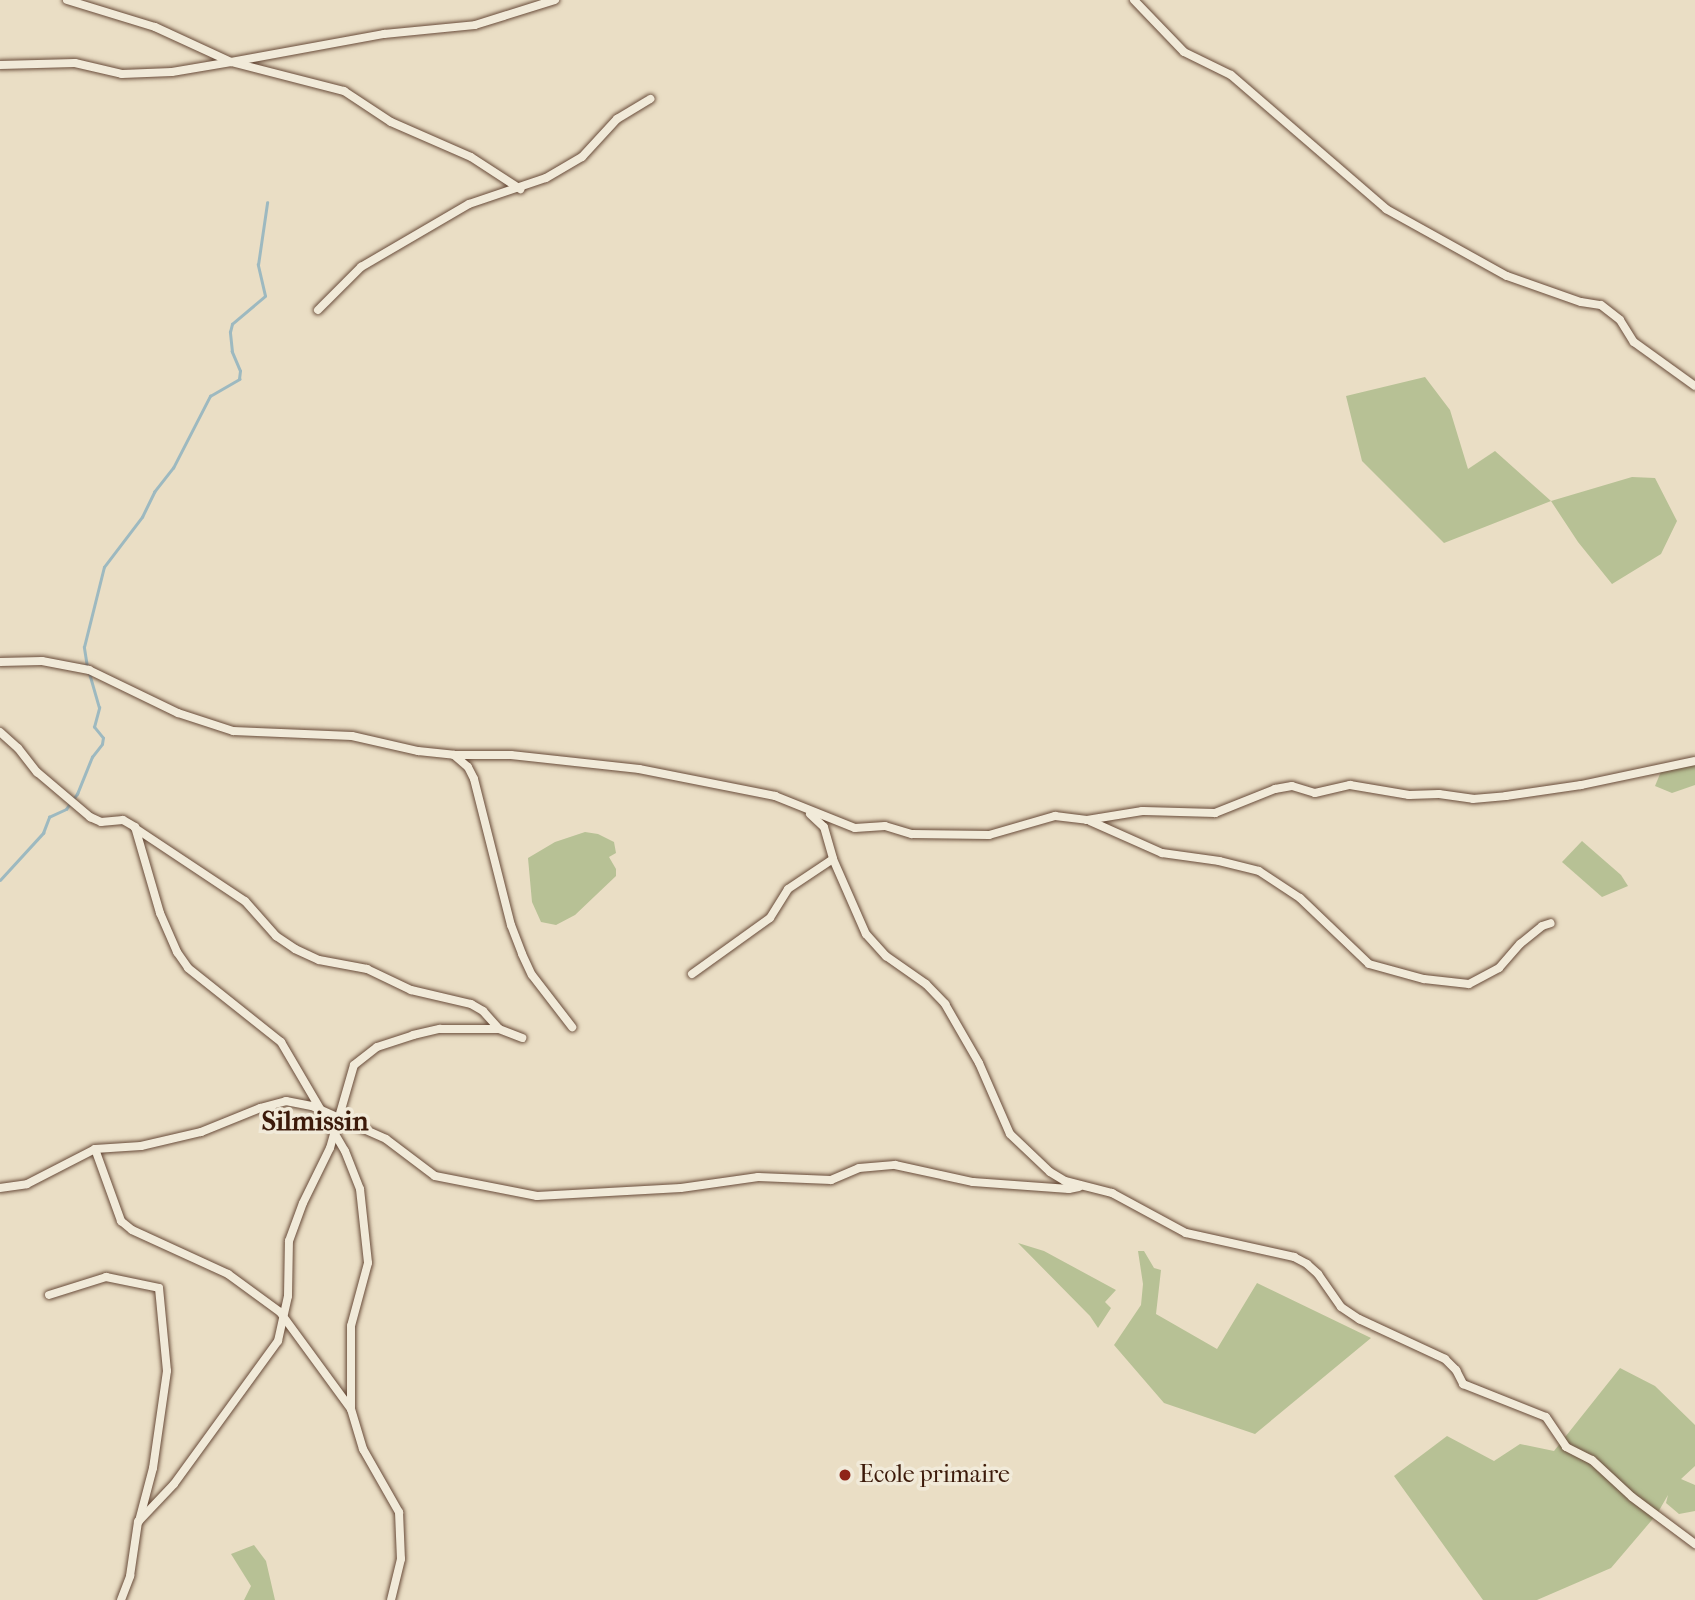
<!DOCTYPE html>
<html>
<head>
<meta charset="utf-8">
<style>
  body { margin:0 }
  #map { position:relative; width:1695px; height:1600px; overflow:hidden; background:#eadec5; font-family:"IM FELL French Canon",serif }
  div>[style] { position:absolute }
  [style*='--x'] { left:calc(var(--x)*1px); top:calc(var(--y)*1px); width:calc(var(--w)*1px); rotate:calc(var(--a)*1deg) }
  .green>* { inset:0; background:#b7c195 }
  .stream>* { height:2.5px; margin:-1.25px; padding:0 1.25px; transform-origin:1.25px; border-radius:1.25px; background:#9db9c0 }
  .roads { filter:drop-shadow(0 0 2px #684b39) drop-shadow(0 0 2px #684b39) }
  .minor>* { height:8px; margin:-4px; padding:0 4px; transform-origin:4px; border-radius:4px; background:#f1ead9 }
  .dots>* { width:19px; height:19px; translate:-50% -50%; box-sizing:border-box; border:4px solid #f1ead9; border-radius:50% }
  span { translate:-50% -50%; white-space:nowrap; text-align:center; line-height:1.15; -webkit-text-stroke:7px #f1ead9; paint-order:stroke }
  .poi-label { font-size:24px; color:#3c1a0a }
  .left { translate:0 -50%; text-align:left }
  .quarter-label { font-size:28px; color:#3c1a0a; font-weight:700 }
</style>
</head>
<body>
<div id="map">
  <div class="green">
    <i style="clip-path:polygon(1425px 377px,1450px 410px,1468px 469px,1495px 451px,1551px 501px,1632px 477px,1655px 478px,1677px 521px,1661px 554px,1612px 584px,1578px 542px,1551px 501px,1444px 543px,1362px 461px,1346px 396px)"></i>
    <i style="clip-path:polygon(1695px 761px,1695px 785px,1672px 793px,1655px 786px,1662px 769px)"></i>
    <i style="clip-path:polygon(585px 832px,598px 834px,614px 842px,616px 853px,609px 857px,616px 869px,616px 876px,575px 915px,556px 925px,541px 922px,532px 902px,528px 858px,555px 842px)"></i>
    <i style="clip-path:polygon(1582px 841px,1621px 875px,1628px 886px,1602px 897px,1562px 862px)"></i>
    <i style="clip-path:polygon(1018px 1243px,1044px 1251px,1116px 1290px,1105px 1302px,1111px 1308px,1098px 1328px,1090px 1316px)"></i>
    <i style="clip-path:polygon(1138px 1251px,1144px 1251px,1154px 1268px,1161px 1270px,1156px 1314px,1217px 1349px,1257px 1283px,1371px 1338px,1255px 1434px,1164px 1403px,1114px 1345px,1141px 1305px,1143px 1284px)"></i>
    <i style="clip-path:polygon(1620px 1368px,1655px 1386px,1695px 1425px,1695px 1466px,1681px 1479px,1695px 1485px,1695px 1511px,1679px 1514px,1666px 1503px,1668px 1495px,1657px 1514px,1611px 1568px,1537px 1600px,1483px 1600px,1394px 1476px,1447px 1436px,1494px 1461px,1520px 1444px,1554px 1451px)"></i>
    <i style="clip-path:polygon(254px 1545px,266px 1561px,275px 1600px,244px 1600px,251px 1586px,231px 1554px)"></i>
  </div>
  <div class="stream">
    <i style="--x:87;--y:667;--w:20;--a:-99"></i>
    <i style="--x:84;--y:647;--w:82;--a:-76"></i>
    <i style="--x:104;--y:567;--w:63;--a:-52.8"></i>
    <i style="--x:142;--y:517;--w:28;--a:-64"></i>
    <i style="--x:154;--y:492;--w:31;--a:-52"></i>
    <i style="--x:173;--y:468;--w:81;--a:-62.8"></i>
    <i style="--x:210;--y:396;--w:34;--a:-30"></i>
    <i style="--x:239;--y:379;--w:8;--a:-83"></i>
    <i style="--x:240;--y:371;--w:21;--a:-113"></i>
    <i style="--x:232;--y:352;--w:20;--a:-96"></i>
    <i style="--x:230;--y:332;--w:8;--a:-76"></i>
    <i style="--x:232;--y:324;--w:43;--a:-40.3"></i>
    <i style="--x:265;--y:296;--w:32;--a:-103"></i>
    <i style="--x:258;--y:265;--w:63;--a:-81.7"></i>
    <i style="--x:0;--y:880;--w:64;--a:-47.5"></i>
    <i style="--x:43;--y:833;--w:17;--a:-69"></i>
    <i style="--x:49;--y:817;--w:19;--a:-25"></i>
    <i style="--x:66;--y:809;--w:19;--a:-54"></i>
    <i style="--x:77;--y:794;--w:40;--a:-68"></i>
    <i style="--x:92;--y:757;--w:16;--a:-52"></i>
    <i style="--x:102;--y:744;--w:6;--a:-81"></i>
    <i style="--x:103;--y:738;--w:14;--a:-129"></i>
    <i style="--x:94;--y:727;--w:20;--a:-75"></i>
    <i style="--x:99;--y:708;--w:35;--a:-106"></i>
  </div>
  <div class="roads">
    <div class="minor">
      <i style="--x:67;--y:0;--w:92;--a:17.1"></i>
      <i style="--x:155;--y:27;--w:84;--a:24.7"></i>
      <i style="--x:231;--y:62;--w:156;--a:-10.4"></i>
      <i style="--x:384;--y:34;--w:91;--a:-5.6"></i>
      <i style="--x:475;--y:25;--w:84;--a:-17.4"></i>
      <i style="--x:1134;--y:0;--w:72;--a:46.1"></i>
      <i style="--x:1184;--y:52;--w:52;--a:26.1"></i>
      <i style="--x:1231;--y:75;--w:205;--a:40.8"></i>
      <i style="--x:1386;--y:209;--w:138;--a:29"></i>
      <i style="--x:1507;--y:276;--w:78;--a:19.4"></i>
      <i style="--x:1581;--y:302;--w:20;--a:9"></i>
      <i style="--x:1601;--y:305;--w:24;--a:38"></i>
      <i style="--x:1620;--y:320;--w:26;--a:58"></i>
      <i style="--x:1634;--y:342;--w:75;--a:35.8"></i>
      <i style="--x:0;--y:65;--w:75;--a:-1.5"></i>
      <i style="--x:75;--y:63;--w:48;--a:13.2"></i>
      <i style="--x:122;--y:74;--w:50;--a:-2.3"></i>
      <i style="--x:172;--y:72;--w:60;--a:-9.6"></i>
      <i style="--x:231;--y:62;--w:117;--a:14.4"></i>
      <i style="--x:344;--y:91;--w:56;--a:33.4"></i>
      <i style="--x:391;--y:122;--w:87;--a:23.6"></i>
      <i style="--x:471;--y:157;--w:59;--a:33.1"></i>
      <i style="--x:318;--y:310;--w:61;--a:-45"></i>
      <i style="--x:361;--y:267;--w:125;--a:-30.3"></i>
      <i style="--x:469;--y:204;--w:81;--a:-18.7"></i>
      <i style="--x:546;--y:178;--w:42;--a:-30.3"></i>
      <i style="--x:582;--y:157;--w:52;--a:-47.4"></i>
      <i style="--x:617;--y:119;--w:39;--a:-31"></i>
      <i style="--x:0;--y:662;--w:42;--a:-1.4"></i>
      <i style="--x:42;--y:661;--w:48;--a:10.8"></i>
      <i style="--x:89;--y:670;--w:99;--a:25.8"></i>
      <i style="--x:178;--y:713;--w:58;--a:18.1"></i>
      <i style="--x:233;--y:731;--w:119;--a:2.4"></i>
      <i style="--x:352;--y:736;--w:68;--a:12.8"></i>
      <i style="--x:418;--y:751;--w:36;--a:6"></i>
      <i style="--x:454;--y:755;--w:57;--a:0"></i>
      <i style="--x:511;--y:755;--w:129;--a:6.2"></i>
      <i style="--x:639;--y:769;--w:139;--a:11.2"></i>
      <i style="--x:775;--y:796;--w:86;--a:21.8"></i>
      <i style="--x:855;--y:828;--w:30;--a:-4"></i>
      <i style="--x:885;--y:826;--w:28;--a:17"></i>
      <i style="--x:912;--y:834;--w:77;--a:0.7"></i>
      <i style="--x:989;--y:835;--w:69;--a:-16.1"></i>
      <i style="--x:1055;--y:816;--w:32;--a:7"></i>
      <i style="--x:1087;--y:820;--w:56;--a:-9.3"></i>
      <i style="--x:1142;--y:811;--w:73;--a:1.6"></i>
      <i style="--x:1215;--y:813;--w:65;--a:-21.8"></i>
      <i style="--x:1275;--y:789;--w:17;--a:-10"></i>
      <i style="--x:1292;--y:786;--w:24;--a:17"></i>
      <i style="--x:1315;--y:793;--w:36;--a:-13"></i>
      <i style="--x:1350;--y:785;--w:60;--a:9.6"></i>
      <i style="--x:1409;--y:795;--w:30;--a:-2"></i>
      <i style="--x:1439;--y:794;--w:34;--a:8"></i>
      <i style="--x:1473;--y:799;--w:33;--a:-5"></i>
      <i style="--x:1506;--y:796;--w:76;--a:-8.3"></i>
      <i style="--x:1581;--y:785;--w:116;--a:-11.9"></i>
      <i style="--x:0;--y:732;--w:24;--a:42"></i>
      <i style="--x:18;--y:748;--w:31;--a:52"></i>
      <i style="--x:37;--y:772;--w:70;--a:40.3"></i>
      <i style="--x:90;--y:817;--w:12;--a:24"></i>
      <i style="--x:101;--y:822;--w:22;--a:-5"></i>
      <i style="--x:123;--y:820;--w:14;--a:30"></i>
      <i style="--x:135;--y:827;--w:90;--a:73.8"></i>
      <i style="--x:160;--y:913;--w:43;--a:66.4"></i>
      <i style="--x:177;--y:952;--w:19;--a:55"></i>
      <i style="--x:188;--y:968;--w:119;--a:38.5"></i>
      <i style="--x:281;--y:1042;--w:126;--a:59.6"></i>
      <i style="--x:345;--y:1151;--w:41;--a:68.5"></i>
      <i style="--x:360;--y:1189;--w:74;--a:83.8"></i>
      <i style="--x:368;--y:1263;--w:65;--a:105.1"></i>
      <i style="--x:351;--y:1326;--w:83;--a:90"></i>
      <i style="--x:351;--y:1409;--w:42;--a:73.3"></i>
      <i style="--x:363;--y:1449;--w:73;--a:60.3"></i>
      <i style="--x:399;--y:1512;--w:47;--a:87.6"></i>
      <i style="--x:401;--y:1559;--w:42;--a:103.7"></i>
      <i style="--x:454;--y:755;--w:18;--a:41"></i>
      <i style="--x:468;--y:767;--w:13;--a:63"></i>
      <i style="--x:474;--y:779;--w:151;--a:75.8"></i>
      <i style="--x:511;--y:925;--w:31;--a:69"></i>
      <i style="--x:522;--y:954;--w:23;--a:65"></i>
      <i style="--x:532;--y:975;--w:66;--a:52.4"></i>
      <i style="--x:810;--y:814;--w:19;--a:43"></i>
      <i style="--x:824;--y:827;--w:33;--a:74"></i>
      <i style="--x:833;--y:859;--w:82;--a:66.3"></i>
      <i style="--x:866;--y:934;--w:30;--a:48"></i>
      <i style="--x:886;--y:956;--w:49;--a:35"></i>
      <i style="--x:926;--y:984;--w:28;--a:46"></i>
      <i style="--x:945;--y:1004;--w:68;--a:60"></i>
      <i style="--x:979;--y:1063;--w:77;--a:66.4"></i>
      <i style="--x:1010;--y:1134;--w:55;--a:43.5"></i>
      <i style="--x:1050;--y:1172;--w:17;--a:31"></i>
      <i style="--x:1065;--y:1181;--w:49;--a:14.3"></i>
      <i style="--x:1112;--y:1193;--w:84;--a:28.4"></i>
      <i style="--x:1186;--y:1233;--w:111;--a:12.5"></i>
      <i style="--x:1294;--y:1257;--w:15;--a:28"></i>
      <i style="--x:1307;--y:1264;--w:15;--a:42"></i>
      <i style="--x:1318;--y:1274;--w:40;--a:55.1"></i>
      <i style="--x:1341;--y:1307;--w:22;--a:34"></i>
      <i style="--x:1359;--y:1319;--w:95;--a:24.9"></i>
      <i style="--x:1445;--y:1359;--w:16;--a:45"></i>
      <i style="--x:1456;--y:1370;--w:16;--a:63"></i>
      <i style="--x:1463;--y:1384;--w:89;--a:21.7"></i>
      <i style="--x:1546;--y:1417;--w:36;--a:56"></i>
      <i style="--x:1566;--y:1447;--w:29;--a:27"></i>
      <i style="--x:1592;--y:1460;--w:54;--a:42.8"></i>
      <i style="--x:1632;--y:1497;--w:79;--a:36.7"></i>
      <i style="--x:1090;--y:821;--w:79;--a:24"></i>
      <i style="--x:1162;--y:853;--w:58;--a:8"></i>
      <i style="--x:1219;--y:861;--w:41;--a:14"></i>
      <i style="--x:1259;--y:871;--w:49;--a:33.4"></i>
      <i style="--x:1300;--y:898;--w:95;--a:43.7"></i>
      <i style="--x:1369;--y:964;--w:57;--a:15.3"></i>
      <i style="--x:1424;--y:979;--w:45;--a:6.3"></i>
      <i style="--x:1469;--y:984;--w:34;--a:-28"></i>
      <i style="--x:1499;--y:968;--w:32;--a:-49"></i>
      <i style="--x:1520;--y:944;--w:28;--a:-39"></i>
      <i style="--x:1542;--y:926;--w:9;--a:-18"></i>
      <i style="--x:135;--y:828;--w:132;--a:33.6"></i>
      <i style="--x:245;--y:901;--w:47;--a:48.5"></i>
      <i style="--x:276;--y:936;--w:23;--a:34"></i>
      <i style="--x:295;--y:949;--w:26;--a:25"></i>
      <i style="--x:319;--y:960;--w:49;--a:10.6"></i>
      <i style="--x:367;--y:969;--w:49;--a:25.5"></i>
      <i style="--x:411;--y:990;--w:62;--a:13.1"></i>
      <i style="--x:471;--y:1004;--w:14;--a:30"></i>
      <i style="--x:483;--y:1011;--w:24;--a:48"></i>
      <i style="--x:499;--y:1029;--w:25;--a:21"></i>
      <i style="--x:692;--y:974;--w:96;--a:-35.7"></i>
      <i style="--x:770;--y:918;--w:34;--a:-58"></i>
      <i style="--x:788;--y:889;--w:54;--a:-33.7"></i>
      <i style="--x:95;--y:1149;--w:77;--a:70.1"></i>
      <i style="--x:121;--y:1221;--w:14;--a:39"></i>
      <i style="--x:132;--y:1230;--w:106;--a:24.6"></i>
      <i style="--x:228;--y:1274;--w:64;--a:36.2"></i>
      <i style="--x:280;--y:1312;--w:120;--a:53.8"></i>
      <i style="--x:0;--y:1188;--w:27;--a:-8"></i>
      <i style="--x:27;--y:1184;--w:76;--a:-27.2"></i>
      <i style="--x:95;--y:1149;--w:46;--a:-3.7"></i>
      <i style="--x:141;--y:1146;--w:62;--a:-13.1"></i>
      <i style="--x:201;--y:1132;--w:64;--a:-22.1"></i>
      <i style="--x:260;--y:1108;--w:27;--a:-15"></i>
      <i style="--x:286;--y:1101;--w:26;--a:11"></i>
      <i style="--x:312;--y:1106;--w:81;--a:24"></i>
      <i style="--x:386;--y:1139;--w:61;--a:37.1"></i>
      <i style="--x:435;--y:1176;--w:104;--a:11.1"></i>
      <i style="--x:537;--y:1196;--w:144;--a:-3.2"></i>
      <i style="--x:681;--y:1188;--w:78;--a:-8.1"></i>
      <i style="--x:758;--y:1177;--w:73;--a:2.4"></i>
      <i style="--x:831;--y:1180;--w:30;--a:-23"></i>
      <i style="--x:859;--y:1168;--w:36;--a:-5"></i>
      <i style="--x:895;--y:1165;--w:80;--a:12.3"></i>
      <i style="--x:973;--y:1182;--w:96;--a:4.2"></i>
      <i style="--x:1069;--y:1189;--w:10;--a:-11"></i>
      <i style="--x:49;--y:1295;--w:60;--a:-17.5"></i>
      <i style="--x:106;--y:1277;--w:54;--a:11.7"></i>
      <i style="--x:159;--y:1288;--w:83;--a:84.5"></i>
      <i style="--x:167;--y:1371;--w:98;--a:98.2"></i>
      <i style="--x:153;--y:1468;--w:55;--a:104.8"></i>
      <i style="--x:121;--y:1600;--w:26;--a:-69"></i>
      <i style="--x:130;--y:1576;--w:55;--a:-81.6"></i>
      <i style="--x:138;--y:1522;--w:52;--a:-46.5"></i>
      <i style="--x:174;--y:1484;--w:177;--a:-54"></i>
      <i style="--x:278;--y:1341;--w:46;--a:-77.5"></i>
      <i style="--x:288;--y:1296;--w:55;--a:-89"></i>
      <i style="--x:289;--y:1241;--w:40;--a:-69.8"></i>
      <i style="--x:303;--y:1203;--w:61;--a:-63.9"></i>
      <i style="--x:330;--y:1148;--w:86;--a:-73.9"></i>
      <i style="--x:354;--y:1065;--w:29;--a:-38"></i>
      <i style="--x:377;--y:1047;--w:38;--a:-18"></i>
      <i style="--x:413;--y:1035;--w:28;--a:-13"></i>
      <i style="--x:440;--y:1029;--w:59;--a:0"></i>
    </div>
  </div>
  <div class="dots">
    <i style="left:845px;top:1475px;background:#8f2418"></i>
  </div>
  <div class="poi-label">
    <span class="left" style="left:859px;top:1475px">Ecole primaire</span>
  </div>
  <div class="quarter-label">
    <span style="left:315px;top:1121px">Silmissin</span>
  </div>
</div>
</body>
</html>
